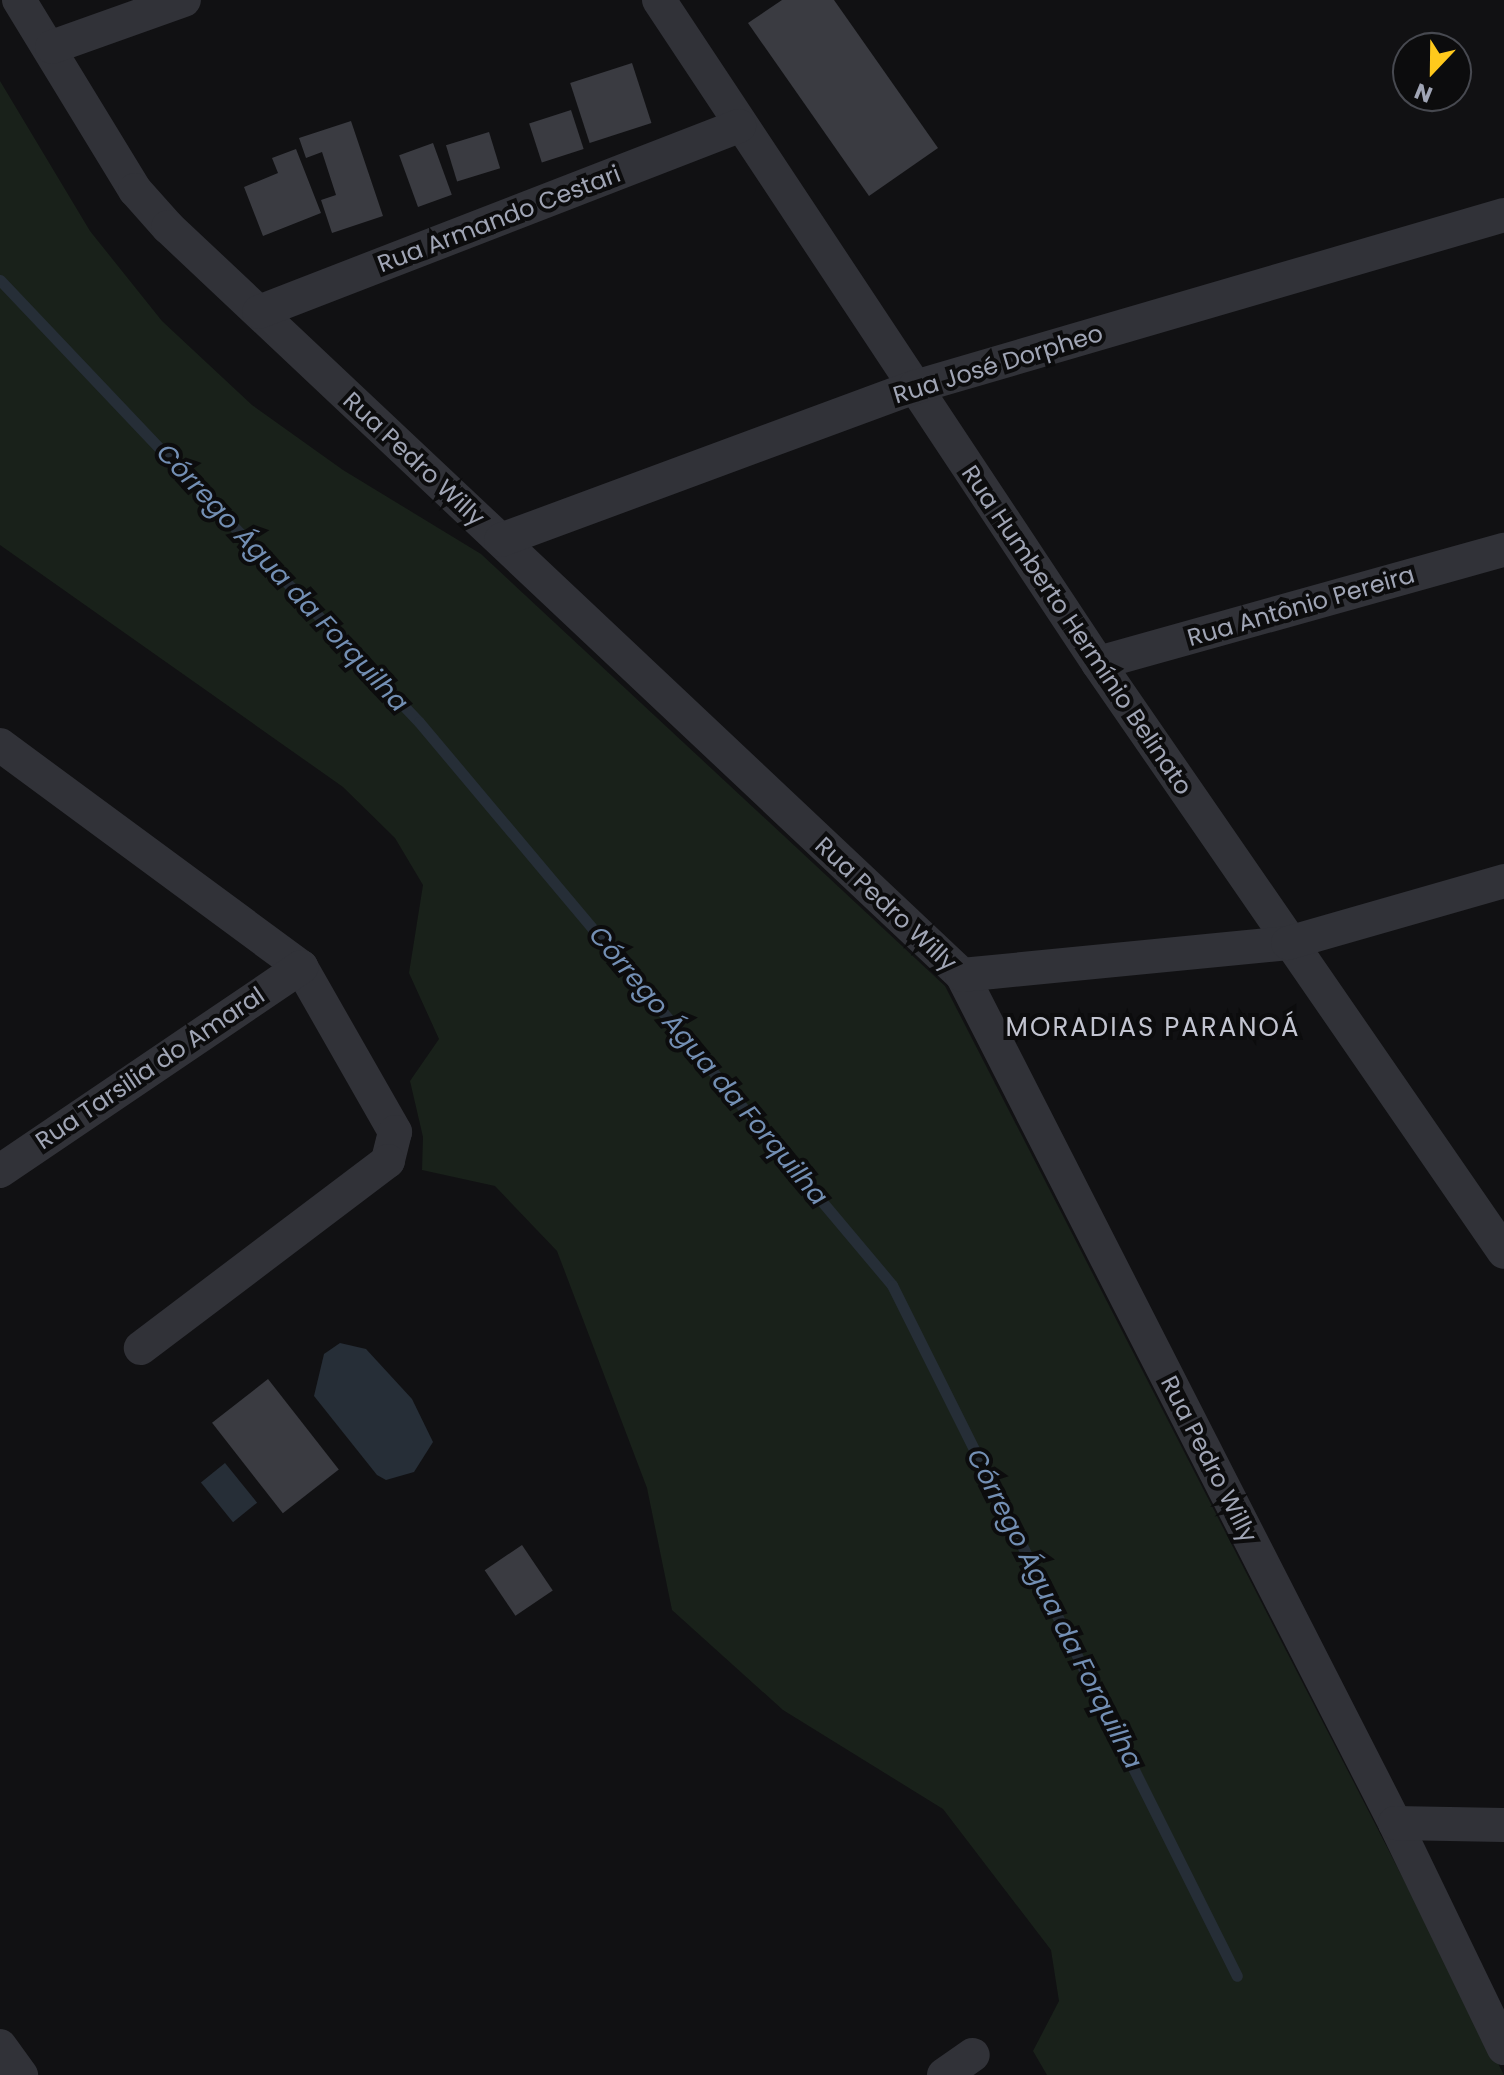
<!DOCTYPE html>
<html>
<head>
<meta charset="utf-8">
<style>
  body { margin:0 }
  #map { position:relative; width:1504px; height:2075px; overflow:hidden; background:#111113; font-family:Poppins,sans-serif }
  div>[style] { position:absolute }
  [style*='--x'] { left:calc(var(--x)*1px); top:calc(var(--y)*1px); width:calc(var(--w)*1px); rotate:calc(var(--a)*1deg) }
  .green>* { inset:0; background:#19211a }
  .water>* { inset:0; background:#262e37; transform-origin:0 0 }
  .stream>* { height:11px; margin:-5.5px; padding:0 5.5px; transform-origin:5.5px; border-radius:5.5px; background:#262e37 }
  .building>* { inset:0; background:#3a3b41; transform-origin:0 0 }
  .minor>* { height:34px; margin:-17px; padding:0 17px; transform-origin:17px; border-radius:17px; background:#313238 }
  span { translate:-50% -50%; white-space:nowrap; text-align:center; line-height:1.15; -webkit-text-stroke:8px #0c0c0d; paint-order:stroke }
  .street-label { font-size:24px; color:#a0a5b5 }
  .water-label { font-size:26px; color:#738fb4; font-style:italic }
  .neighbourhood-label { font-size:26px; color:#c2c4d0; letter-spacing:2px }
  .north { position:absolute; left:1392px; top:32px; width:80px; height:80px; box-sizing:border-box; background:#0c0c0d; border:2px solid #474950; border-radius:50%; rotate:202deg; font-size:22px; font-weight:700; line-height:32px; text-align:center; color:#a0a5b5 }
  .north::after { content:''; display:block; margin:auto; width:28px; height:36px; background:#ffc91c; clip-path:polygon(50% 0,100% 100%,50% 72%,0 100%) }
</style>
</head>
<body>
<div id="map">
  <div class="green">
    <i style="clip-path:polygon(0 81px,90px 231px,162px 321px,252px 405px,343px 470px,481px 554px,945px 986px,1504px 2075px,1047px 2075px,1033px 2051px,1059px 2001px,1051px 1950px,943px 1809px,783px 1710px,672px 1610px,647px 1488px,557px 1251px,495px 1186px,422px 1170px,423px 1137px,410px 1081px,439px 1039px,409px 973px,423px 885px,395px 838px,343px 787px,0 545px)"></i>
  </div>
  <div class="water">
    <i style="clip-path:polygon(340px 1343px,366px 1349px,412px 1399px,433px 1442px,414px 1472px,386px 1480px,377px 1475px,314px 1396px,324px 1354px)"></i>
    <i style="left:225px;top:1463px;width:51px;height:31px;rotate:51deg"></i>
  </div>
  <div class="stream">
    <i style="--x:0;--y:280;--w:609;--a:46.53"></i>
    <i style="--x:419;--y:722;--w:735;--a:49.96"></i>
    <i style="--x:892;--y:1285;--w:772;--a:63.47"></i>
  </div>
  <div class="building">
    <i style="clip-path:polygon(782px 0,834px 0,938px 148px,869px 196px,748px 23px)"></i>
    <i style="left:632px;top:63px;width:63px;height:65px;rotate:72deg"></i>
    <i style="left:571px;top:110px;width:41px;height:44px;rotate:72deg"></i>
    <i style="clip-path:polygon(351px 121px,383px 216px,332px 233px,321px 200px,336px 195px,322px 152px,306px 158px,299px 138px)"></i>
    <i style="left:489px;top:132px;width:38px;height:45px;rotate:73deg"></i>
    <i style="left:433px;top:143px;width:55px;height:36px;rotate:70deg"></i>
    <i style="clip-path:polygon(296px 149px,321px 213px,263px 236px,244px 187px,278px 173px,272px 158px)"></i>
    <i style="left:268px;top:1379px;width:115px;height:71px;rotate:52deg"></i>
    <i style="left:522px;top:1545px;width:55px;height:45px;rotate:56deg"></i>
  </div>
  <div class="minor">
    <i style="--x:19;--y:0;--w:223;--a:58.6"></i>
    <i style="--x:135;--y:190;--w:50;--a:48.3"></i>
    <i style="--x:168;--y:227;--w:1091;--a:43.29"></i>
    <i style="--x:962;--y:975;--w:952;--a:62.95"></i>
    <i style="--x:1395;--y:1823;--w:250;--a:64.2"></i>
    <i style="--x:659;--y:0;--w:795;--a:56.49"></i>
    <i style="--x:1098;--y:663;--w:715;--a:55.42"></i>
    <i style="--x:52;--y:47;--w:140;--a:-19.6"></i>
    <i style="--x:259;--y:312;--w:515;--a:-21.18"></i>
    <i style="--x:501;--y:540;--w:441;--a:-20.3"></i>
    <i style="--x:915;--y:387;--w:614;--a:-16.28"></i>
    <i style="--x:1098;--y:663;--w:421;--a:-15.6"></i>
    <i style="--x:0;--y:745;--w:374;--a:36.4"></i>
    <i style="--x:301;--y:967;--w:190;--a:60.3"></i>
    <i style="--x:395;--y:1132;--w:30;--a:104"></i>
    <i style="--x:388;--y:1161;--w:310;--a:142.9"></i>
    <i style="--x:962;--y:975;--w:328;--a:-5.6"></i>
    <i style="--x:1288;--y:943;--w:225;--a:-16"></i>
    <i style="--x:0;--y:1171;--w:364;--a:-34.1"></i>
    <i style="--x:1395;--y:1823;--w:109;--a:1.1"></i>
    <i style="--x:0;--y:2046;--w:36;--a:54"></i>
    <i style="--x:944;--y:2075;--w:35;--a:-35"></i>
  </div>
  <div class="street-label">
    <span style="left:499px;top:219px;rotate:-21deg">Rua Armando Cestari</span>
    <span style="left:998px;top:364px;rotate:-17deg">Rua José Dorpheo</span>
    <span style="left:414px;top:459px;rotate:43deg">Rua Pedro Willy</span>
    <span style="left:1301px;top:606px;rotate:-16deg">Rua Antônio Pereira</span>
    <span style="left:1077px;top:630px;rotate:56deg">Rua Humberto Hermínio Belinato</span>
    <span style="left:886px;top:904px;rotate:43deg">Rua Pedro Willy</span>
    <span style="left:150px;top:1068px;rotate:-34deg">Rua Tarsilia do Amaral</span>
    <span style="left:1209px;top:1459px;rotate:63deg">Rua Pedro Willy</span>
  </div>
  <div class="water-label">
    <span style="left:282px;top:578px;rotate:47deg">Córrego Água da Forquilha</span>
    <span style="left:708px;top:1066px;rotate:50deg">Córrego Água da Forquilha</span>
    <span style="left:1054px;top:1609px;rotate:63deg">Córrego Água da Forquilha</span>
  </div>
  <div class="neighbourhood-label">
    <span style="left:1153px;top:1028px">MORADIAS PARANOÁ</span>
  </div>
  <div class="north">N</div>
</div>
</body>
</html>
